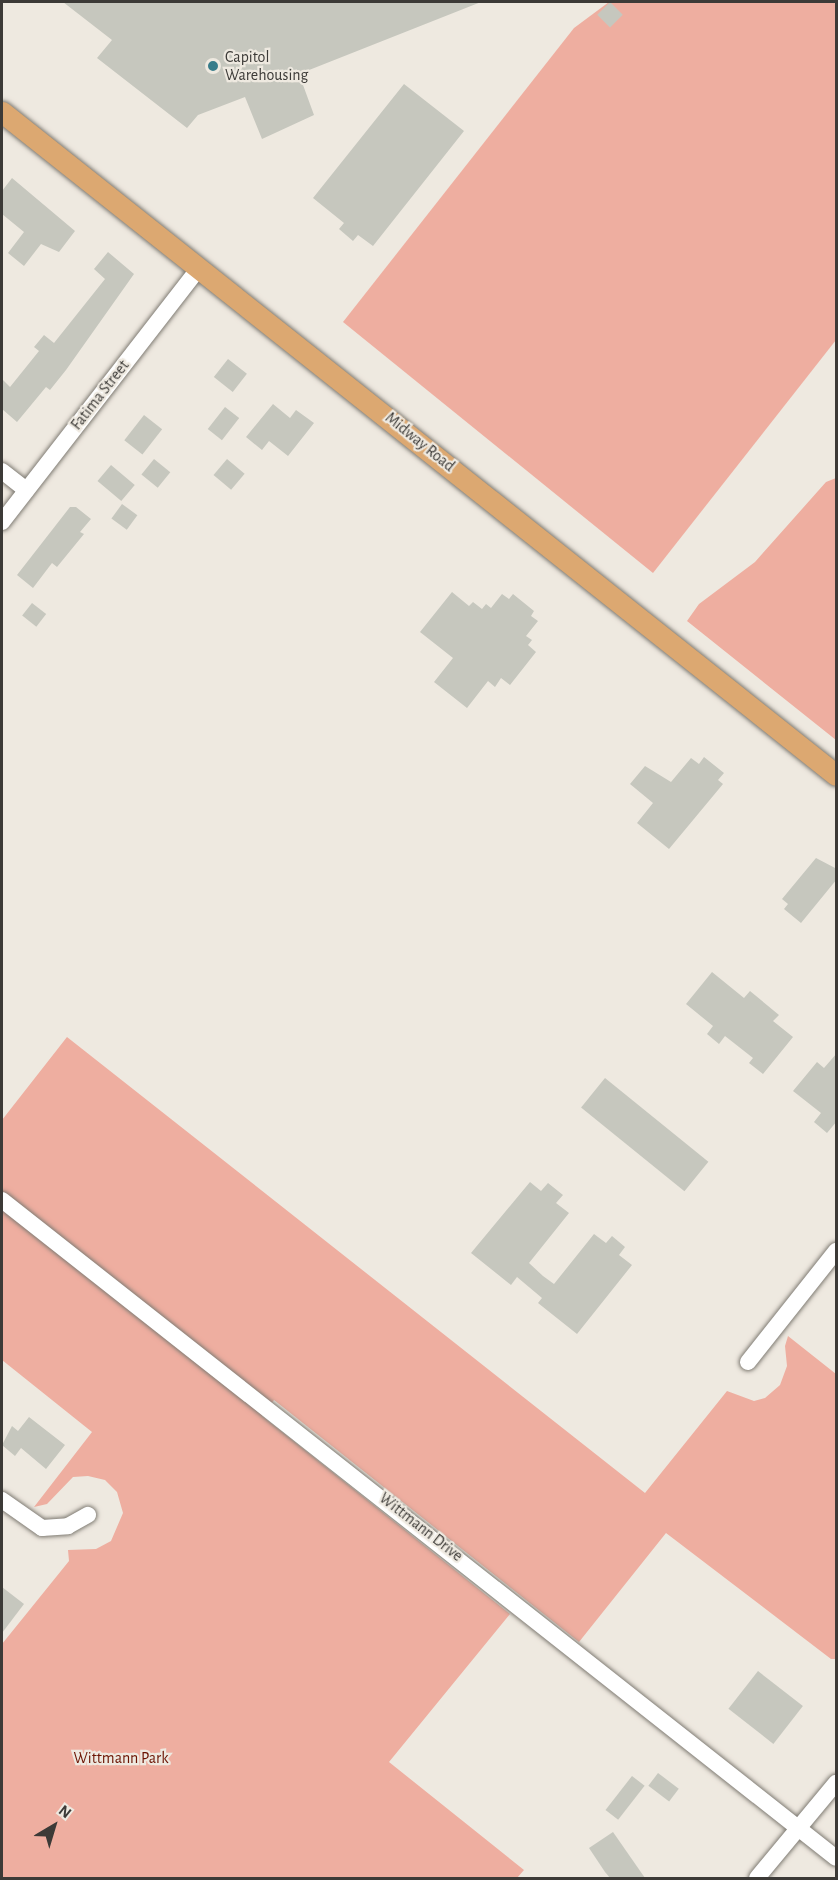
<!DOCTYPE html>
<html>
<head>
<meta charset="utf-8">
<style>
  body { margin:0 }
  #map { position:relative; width:838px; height:1880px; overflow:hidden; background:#eee9e0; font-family:"Alegreya Sans",sans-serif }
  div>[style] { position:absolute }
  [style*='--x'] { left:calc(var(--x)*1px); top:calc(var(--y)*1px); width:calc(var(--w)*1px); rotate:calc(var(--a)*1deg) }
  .green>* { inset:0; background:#eeaea0 }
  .building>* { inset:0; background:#c6c7be; transform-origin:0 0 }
  .roads { filter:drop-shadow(0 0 2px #807c74) drop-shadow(0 0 2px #807c74) }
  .minor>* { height:16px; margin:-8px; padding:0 8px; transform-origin:8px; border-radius:8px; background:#fff }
  .major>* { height:21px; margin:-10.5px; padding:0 10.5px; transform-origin:10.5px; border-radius:10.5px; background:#dca871 }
  .dots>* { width:16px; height:16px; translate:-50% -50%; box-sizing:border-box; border:3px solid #eee9e0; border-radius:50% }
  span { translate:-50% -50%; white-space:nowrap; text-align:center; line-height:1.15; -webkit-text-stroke:4.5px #eee9e0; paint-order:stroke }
  .poi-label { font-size:16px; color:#3c3a37 }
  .left { translate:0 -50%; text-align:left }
  .street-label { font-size:16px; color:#3c3a37 }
  .park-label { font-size:16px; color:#6b1302 }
  .frame { position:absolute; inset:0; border:3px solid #3c3a37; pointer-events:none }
  .north { position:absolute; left:24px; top:1796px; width:60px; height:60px; -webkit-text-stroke:4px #eee9e0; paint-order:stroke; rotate:38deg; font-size:16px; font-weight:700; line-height:24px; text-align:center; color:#3c3a37 }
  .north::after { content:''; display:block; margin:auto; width:21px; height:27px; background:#3c3a37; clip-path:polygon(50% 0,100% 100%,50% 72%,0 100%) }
</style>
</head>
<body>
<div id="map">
  <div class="green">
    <i style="clip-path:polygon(609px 2px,836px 2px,836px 340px,653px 573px,343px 322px,574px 28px)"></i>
    <i style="clip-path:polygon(836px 478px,836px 740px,687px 621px,699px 604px,755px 562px,826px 482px)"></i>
    <i style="clip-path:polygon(67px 1037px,645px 1493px,727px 1391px,754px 1401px,765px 1398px,780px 1385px,787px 1366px,785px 1346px,788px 1336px,836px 1374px,836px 1659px,831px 1659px,666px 1533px,579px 1642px,274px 1400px,262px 1416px,510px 1614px,389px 1762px,524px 1870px,517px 1878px,2px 1878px,2px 1644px,69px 1561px,68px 1550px,96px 1549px,111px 1541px,123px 1513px,117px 1492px,105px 1480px,88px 1476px,73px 1477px,47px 1504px,34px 1507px,92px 1432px,2px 1360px,2px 1120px)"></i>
  </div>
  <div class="building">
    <i style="clip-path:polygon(63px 2px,481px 2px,299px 74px,314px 115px,262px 139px,245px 97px,198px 115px,187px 128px,97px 58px,112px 40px)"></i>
    <i style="left:610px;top:2px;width:18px;height:18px;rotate:45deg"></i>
    <i style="clip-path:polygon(404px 84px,464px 131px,373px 246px,358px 235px,353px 241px,339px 229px,344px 223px,313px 198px)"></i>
    <i style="clip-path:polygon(12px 178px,75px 231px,59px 252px,41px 244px,24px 266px,8px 253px,24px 232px,2px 214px,2px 191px)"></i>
    <i style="clip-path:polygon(108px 252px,134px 274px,66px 370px,50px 390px,46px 387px,17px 422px,2px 409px,2px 379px,10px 387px,39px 351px,34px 347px,44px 335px,54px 343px,105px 279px,94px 269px)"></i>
    <i style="left:228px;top:359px;width:24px;height:23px;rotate:38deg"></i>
    <i style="clip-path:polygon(273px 404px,290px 418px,296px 410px,314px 423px,288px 456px,269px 441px,262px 450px,246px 437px)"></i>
    <i style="left:225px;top:407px;width:18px;height:28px;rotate:38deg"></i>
    <i style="left:144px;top:415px;width:23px;height:32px;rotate:38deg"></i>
    <i style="left:154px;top:459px;width:21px;height:20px;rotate:39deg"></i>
    <i style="left:227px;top:459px;width:23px;height:21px;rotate:40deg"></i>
    <i style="left:111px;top:465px;width:31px;height:21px;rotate:40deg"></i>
    <i style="left:122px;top:504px;width:19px;height:18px;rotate:36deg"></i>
    <i style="clip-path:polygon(70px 507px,76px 507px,91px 519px,80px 532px,84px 534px,57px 567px,52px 563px,33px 588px,17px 575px)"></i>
    <i style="clip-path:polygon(452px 592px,469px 606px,473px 602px,482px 609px,486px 604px,491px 608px,502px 594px,509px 599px,513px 594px,534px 611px,531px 616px,538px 621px,526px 636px,532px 640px,528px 645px,536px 652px,510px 685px,501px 678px,495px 687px,488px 681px,467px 708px,434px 682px,453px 658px,420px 632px)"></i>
    <i style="left:32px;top:603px;width:18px;height:16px;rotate:38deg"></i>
    <i style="clip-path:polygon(704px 757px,724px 773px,718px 780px,723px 784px,669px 849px,637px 823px,653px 803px,630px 784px,645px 766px,671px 782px,691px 758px,699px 764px)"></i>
    <i style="clip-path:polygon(816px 858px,837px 869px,837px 879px,801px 923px,784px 909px,788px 904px,782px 899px)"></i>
    <i style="clip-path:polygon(712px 972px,744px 998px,750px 991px,779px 1015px,773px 1021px,793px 1037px,763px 1074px,749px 1063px,753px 1058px,725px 1036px,719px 1044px,707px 1034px,713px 1026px,686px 1004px)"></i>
    <i style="clip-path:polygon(837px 1053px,837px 1121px,827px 1133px,814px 1122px,821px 1113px,793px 1091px,817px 1062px,824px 1068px)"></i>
    <i style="left:605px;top:1078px;width:133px;height:38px;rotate:39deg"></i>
    <i style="clip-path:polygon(530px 1182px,541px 1191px,548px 1183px,563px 1195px,556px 1203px,569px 1213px,529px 1263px,543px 1276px,554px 1284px,594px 1234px,606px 1243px,612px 1236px,625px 1247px,619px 1255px,632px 1265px,577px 1334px,538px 1303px,542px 1298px,517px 1277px,511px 1285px,471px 1253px)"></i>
    <i style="clip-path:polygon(29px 1417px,65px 1445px,46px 1469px,21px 1448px,15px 1456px,2px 1445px,12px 1426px,18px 1431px)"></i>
    <i style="clip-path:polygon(2px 1587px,24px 1604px,2px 1633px)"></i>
    <i style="left:758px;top:1671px;width:57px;height:48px;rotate:38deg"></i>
    <i style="left:658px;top:1773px;width:26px;height:16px;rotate:37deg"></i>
    <i style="left:632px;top:1776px;width:16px;height:43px;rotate:38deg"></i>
    <i style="clip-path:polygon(613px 1832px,645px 1878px,610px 1878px,605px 1872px,589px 1848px)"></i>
  </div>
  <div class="roads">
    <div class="minor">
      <i style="--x:2;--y:471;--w:31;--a:38"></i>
      <i style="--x:2;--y:522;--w:321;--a:-52.2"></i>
      <i style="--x:2;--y:1200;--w:1062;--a:38.27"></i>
      <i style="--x:748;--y:1362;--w:142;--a:-51.6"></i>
      <i style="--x:2;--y:1500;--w:49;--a:35"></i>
      <i style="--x:42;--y:1528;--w:26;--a:-4"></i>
      <i style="--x:68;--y:1526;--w:23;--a:-29"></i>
      <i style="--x:757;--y:1878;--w:124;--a:-50.3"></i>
    </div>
    <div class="major">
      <i style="--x:2;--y:112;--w:1065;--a:38.48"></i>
    </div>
  </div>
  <div class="dots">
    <i style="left:213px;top:66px;background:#377c8a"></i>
  </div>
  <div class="poi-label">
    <span class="left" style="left:225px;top:66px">Capitol<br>Warehousing</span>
  </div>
  <div class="street-label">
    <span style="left:100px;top:395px;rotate:-52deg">Fatima Street</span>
    <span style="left:420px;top:442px;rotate:39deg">Midway Road</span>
    <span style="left:421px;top:1527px;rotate:38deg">Wittmann Drive</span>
  </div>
  <div class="park-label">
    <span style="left:121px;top:1758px">Wittmann Park</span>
  </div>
  <div class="frame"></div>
  <div class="north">N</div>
</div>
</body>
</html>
